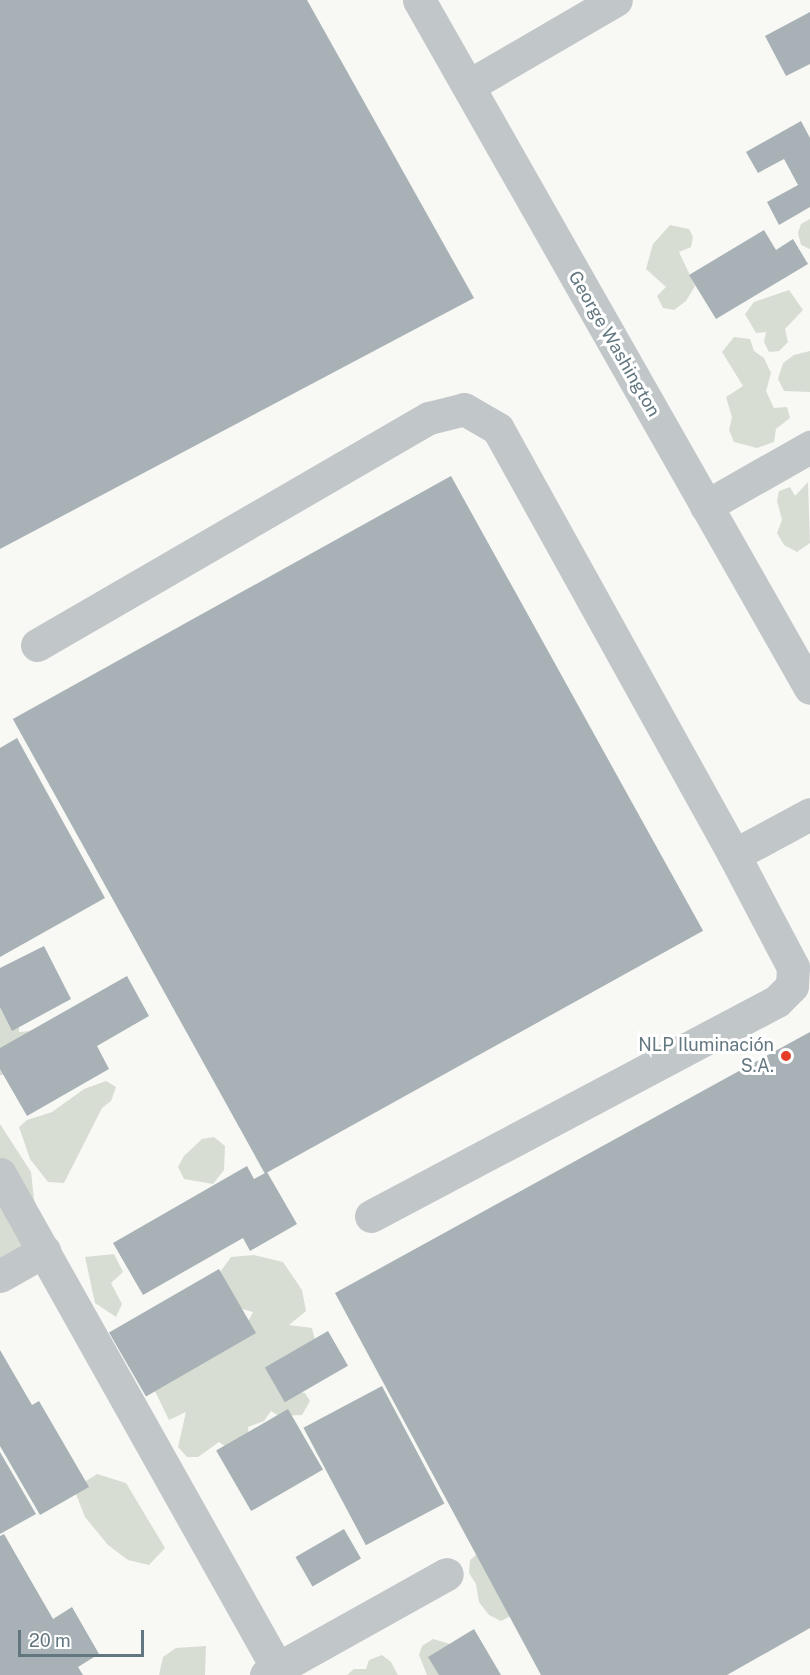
<!DOCTYPE html>
<html>
<head>
<meta charset="utf-8">
<style>
  body { margin:0 }
  #map { position:relative; width:810px; height:1675px; overflow:hidden; background:#f8f8f5; font-family:"Public Sans",sans-serif }
  div>[style] { position:absolute }
  [style*='--x'] { left:calc(var(--x)*1px); top:calc(var(--y)*1px); width:calc(var(--w)*1px); rotate:calc(var(--a)*1deg) }
  .green>* { inset:0; background:#d8ddd4 }
  .building>* { inset:0; background:#a8b2b6; transform-origin:0 0 }
  .minor>* { height:33px; margin:-16.5px; padding:0 16.5px; transform-origin:16.5px; border-radius:16.5px; background:#c1c6c9 }
  .dots>* { width:16px; height:16px; translate:-50% -50%; box-sizing:border-box; border:3px solid #fff; border-radius:50% }
  span { translate:-50% -50%; white-space:nowrap; text-align:center; line-height:1.15; -webkit-text-stroke:6px #fff; paint-order:stroke }
  .street-label { font-size:18px; color:#637780 }
  .poi-label { font-size:18px; color:#637780 }
  .right { translate:-100% -50%; text-align:right }
  .scale { position:absolute; left:18px; top:1630px; width:126px; height:27px; box-sizing:border-box; border:3px solid #637780; border-top:0; padding-left:8px; font-size:18px; line-height:21px; white-space:nowrap; color:#637780; -webkit-text-stroke:4px #fff; paint-order:stroke }
</style>
</head>
<body>
<div id="map">
  <div class="green">
    <i style="clip-path:polygon(810px 219px,810px 249px,801px 245px,798px 233px,801px 224px)"></i>
    <i style="clip-path:polygon(670px 225px,689px 229px,693px 237px,691px 247px,679px 252px,695px 286px,686px 301px,674px 310px,663px 308px,657px 296px,666px 287px,646px 269px,653px 244px)"></i>
    <i style="clip-path:polygon(789px 290px,803px 310px,785px 329px,788px 342px,779px 351px,769px 352px,764px 342px,766px 332px,756px 333px,745px 314px,754px 302px)"></i>
    <i style="clip-path:polygon(734px 337px,750px 339px,754px 351px,764px 358px,771px 373px,766px 391px,774px 408px,787px 407px,790px 418px,776px 429px,774px 442px,757px 448px,734px 442px,729px 430px,732px 417px,726px 397px,743px 386px,722px 352px)"></i>
    <i style="clip-path:polygon(810px 351px,810px 392px,784px 391px,778px 379px,783px 363px,794px 355px)"></i>
    <i style="clip-path:polygon(808px 482px,810px 543px,797px 552px,784px 545px,777px 533px,782px 520px,777px 501px,779px 491px,790px 487px,795px 496px)"></i>
    <i style="clip-path:polygon(0 990px,19px 1018px,19px 1032px,30px 1031px,7px 1075px,0 1075px)"></i>
    <i style="clip-path:polygon(106px 1081px,116px 1087px,111px 1101px,102px 1108px,64px 1183px,48px 1182px,30px 1159px,19px 1127px,27px 1120px,52px 1112px,84px 1089px)"></i>
    <i style="clip-path:polygon(0 1124px,31px 1172px,36px 1217px,29px 1238px,0 1277px)"></i>
    <i style="clip-path:polygon(214px 1137px,225px 1146px,224px 1170px,213px 1184px,184px 1179px,178px 1167px,184px 1156px,202px 1139px)"></i>
    <i style="clip-path:polygon(114px 1254px,123px 1272px,111px 1283px,122px 1304px,116px 1317px,95px 1303px,85px 1257px)"></i>
    <i style="clip-path:polygon(254px 1255px,283px 1262px,302px 1290px,306px 1311px,289px 1325px,312px 1328px,315px 1340px,290px 1390px,305px 1393px,310px 1401px,302px 1415px,279px 1416px,271px 1411px,264px 1421px,248px 1427px,249px 1438px,226px 1447px,219px 1442px,198px 1457px,187px 1457px,178px 1447px,186px 1412px,169px 1420px,152px 1385px,245px 1327px,253px 1312px,232px 1306px,215px 1279px,231px 1257px)"></i>
    <i style="clip-path:polygon(97px 1474px,126px 1483px,165px 1548px,149px 1565px,128px 1560px,108px 1545px,85px 1517px,74px 1489px)"></i>
    <i style="clip-path:polygon(476px 1555px,485px 1558px,518px 1612px,501px 1621px,489px 1615px,479px 1602px,476px 1584px,469px 1573px,470px 1560px)"></i>
    <i style="clip-path:polygon(433px 1639px,457px 1646px,464px 1675px,427px 1675px,419px 1655px,422px 1646px)"></i>
    <i style="clip-path:polygon(206px 1646px,205px 1675px,159px 1675px,163px 1657px,176px 1648px)"></i>
    <i style="clip-path:polygon(382px 1655px,391px 1662px,398px 1675px,347px 1675px,354px 1669px,366px 1669px,369px 1660px)"></i>
  </div>
  <div class="building">
    <i style="clip-path:polygon(0 0,307px 0,474px 298px,0 549px)"></i>
    <i style="clip-path:polygon(810px 12px,810px 64px,786px 76px,765px 36px)"></i>
    <i style="clip-path:polygon(801px 121px,810px 138px,810px 207px,779px 225px,767px 202px,798px 185px,784px 159px,758px 173px,746px 152px)"></i>
    <i style="clip-path:polygon(764px 230px,776px 250px,793px 239px,808px 264px,716px 319px,689px 275px)"></i>
    <i style="left:451px;top:476px;width:520px;height:501px;rotate:61deg"></i>
    <i style="clip-path:polygon(17px 738px,105px 898px,0 957px,0 748px)"></i>
    <i style="clip-path:polygon(44px 946px,71px 999px,12px 1031px,0 1007px,0 968px)"></i>
    <i style="clip-path:polygon(127px 976px,149px 1016px,97px 1046px,109px 1069px,27px 1116px,0 1069px,0 1048px)"></i>
    <i style="clip-path:polygon(810px 1032px,810px 1628px,727px 1675px,541px 1675px,335px 1293px)"></i>
    <i style="clip-path:polygon(247px 1166px,254px 1179px,267px 1172px,297px 1224px,250px 1251px,243px 1238px,143px 1295px,113px 1243px)"></i>
    <i style="left:219px;top:1269px;width:74px;height:127px;rotate:60deg"></i>
    <i style="left:328px;top:1331px;width:40px;height:73px;rotate:60deg"></i>
    <i style="clip-path:polygon(0 1350px,32px 1405px,39px 1401px,89px 1487px,40px 1515px,0 1446px)"></i>
    <i style="left:382px;top:1386px;width:133px;height:89px;rotate:62deg"></i>
    <i style="left:288px;top:1409px;width:70px;height:83px;rotate:60deg"></i>
    <i style="clip-path:polygon(0 1452px,36px 1514px,0 1534px)"></i>
    <i style="left:344px;top:1529px;width:34px;height:56px;rotate:60deg"></i>
    <i style="clip-path:polygon(4px 1534px,53px 1619px,72px 1607px,99px 1654px,78px 1667px,83px 1675px,0 1675px,0 1536px)"></i>
    <i style="clip-path:polygon(474px 1629px,501px 1675px,439px 1675px,428px 1657px)"></i>
  </div>
  <div class="minor">
    <i style="--x:419;--y:0;--w:791;--a:60.39"></i>
    <i style="--x:468;--y:86;--w:171;--a:-30.2"></i>
    <i style="--x:706;--y:506;--w:120;--a:-29.6"></i>
    <i style="--x:37;--y:645;--w:453;--a:-30.1"></i>
    <i style="--x:429;--y:418;--w:36;--a:-14"></i>
    <i style="--x:464;--y:409;--w:39;--a:30"></i>
    <i style="--x:498;--y:429;--w:487;--a:61"></i>
    <i style="--x:0;--y:1174;--w:574;--a:60.71"></i>
    <i style="--x:371;--y:1216;--w:459;--a:-27.9"></i>
    <i style="--x:777;--y:1001;--w:21;--a:-45"></i>
    <i style="--x:792;--y:986;--w:19;--a:-87"></i>
    <i style="--x:793;--y:967;--w:127;--a:-117.8"></i>
    <i style="--x:734;--y:855;--w:86;--a:-28.3"></i>
    <i style="--x:0;--y:1276;--w:51;--a:-29.6"></i>
    <i style="--x:266;--y:1675;--w:207;--a:-29.2"></i>
  </div>
  <div class="dots">
    <i style="left:786px;top:1056px;background:#e53e28"></i>
  </div>
  <div class="street-label">
    <span style="left:614px;top:344px;rotate:60deg">George Washington</span>
  </div>
  <div class="poi-label">
    <span class="right" style="left:774px;top:1056px">NLP Iluminación<br>S.A.</span>
  </div>
  <div class="scale">20 m</div>
</div>
</body>
</html>
